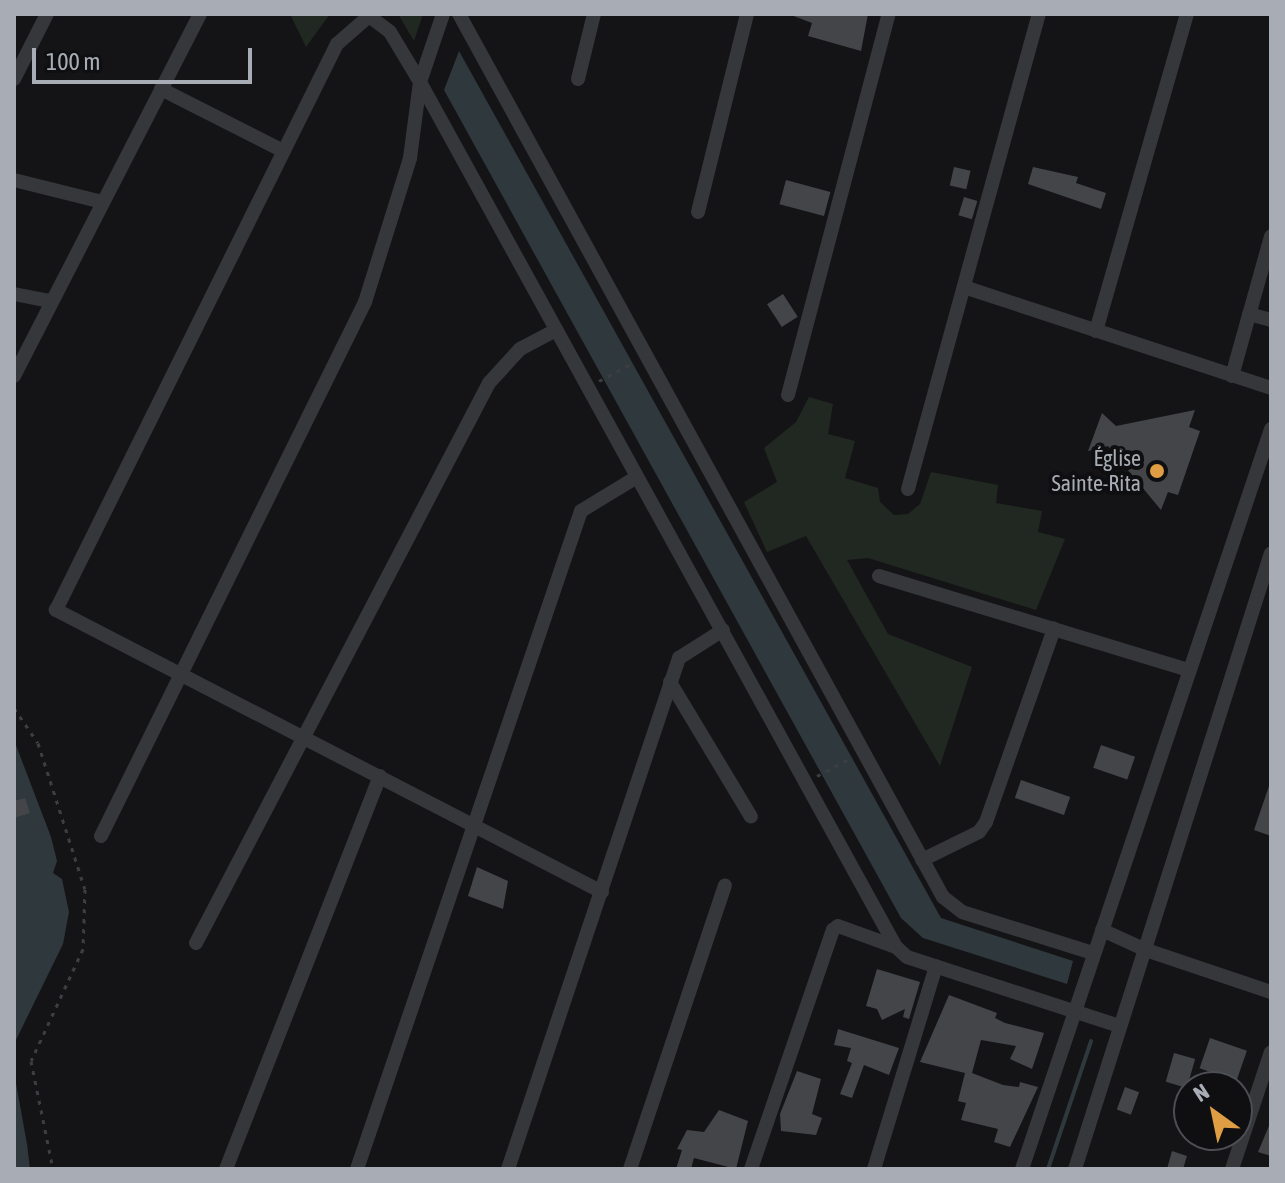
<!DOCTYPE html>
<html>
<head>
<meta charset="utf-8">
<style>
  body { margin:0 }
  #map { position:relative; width:1285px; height:1183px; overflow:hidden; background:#141416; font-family:"Asap Condensed",sans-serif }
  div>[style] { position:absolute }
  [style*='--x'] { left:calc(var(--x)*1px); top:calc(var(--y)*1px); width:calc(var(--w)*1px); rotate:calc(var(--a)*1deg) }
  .green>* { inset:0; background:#212821 }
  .water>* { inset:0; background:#2f383d }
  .stream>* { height:4px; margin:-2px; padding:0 2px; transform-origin:2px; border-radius:2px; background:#2f383d }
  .building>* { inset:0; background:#434549; transform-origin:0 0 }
  .path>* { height:3px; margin-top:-1.5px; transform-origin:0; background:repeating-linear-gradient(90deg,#3c3e41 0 4px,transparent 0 10px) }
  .minor>* { height:14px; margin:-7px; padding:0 7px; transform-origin:7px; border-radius:7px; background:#36373a }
  .dots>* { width:22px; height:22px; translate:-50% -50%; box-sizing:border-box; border:4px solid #0f0f11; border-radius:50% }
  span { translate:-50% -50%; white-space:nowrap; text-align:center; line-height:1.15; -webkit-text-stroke:8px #0f0f11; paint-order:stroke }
  .poi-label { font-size:22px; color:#a8adb5 }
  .right { translate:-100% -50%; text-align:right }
  .frame { position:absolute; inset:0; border:16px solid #a8adb5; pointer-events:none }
  .north { position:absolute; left:1173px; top:1071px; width:80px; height:80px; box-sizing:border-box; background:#0f0f11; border:2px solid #4c4e53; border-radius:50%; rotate:327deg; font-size:22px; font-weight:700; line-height:32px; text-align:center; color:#a8adb5 }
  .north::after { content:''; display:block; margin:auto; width:28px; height:36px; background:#df9e44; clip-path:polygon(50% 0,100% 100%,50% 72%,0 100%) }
  .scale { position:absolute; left:32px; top:48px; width:220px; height:36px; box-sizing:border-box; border:4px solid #a8adb5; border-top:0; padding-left:10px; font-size:24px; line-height:28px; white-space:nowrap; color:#a8adb5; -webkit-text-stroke:6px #0f0f11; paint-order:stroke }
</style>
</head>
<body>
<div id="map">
  <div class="green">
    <i style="clip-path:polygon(290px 14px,330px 14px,306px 47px)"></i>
    <i style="clip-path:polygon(398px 14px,423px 14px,414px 41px)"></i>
    <i style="clip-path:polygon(809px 397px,833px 404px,828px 434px,855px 441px,845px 478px,878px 488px,880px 502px,894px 515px,908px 514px,920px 504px,931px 472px,998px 485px,996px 503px,1042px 511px,1038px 532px,1065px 539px,1036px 610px,868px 558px,847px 560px,888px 634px,972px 667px,940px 766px,806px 536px,767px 552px,744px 502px,777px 482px,764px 448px,796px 422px)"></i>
  </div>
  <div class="water">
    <i style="clip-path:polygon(459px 51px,941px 918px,1073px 961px,1067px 984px,923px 938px,901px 918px,444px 90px)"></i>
    <i style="clip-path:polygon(14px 740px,51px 837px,57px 861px,53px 873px,62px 879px,69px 912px,63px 944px,14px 1044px)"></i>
    <i style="clip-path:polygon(14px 1072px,27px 1144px,30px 1169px,14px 1169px)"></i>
  </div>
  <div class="stream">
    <i style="--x:1048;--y:1169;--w:135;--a:-71.4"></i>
  </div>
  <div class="building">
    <i style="clip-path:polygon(868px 14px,861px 51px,808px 36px,812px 23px,791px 15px)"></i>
    <i style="left:954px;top:167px;width:17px;height:19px;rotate:13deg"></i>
    <i style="clip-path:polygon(1033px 167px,1078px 177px,1076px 183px,1106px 193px,1101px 209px,1028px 184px)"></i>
    <i style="left:786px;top:180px;width:46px;height:25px;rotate:15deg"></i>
    <i style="left:964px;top:197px;width:14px;height:19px;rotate:17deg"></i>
    <i style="left:783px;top:294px;width:27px;height:19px;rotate:57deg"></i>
    <i style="clip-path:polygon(1195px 410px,1189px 427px,1200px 431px,1178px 495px,1168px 492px,1161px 510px,1108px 446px,1088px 451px,1102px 413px,1116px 426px)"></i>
    <i style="left:1101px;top:745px;width:36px;height:24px;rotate:19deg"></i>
    <i style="left:1021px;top:780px;width:52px;height:19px;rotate:19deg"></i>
    <i style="clip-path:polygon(1269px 786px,1271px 787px,1271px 836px,1254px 830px)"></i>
    <i style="clip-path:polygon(25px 798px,30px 813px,14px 818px,14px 801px)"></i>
    <i style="clip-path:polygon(477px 867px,508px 881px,503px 909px,468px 896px)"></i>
    <i style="clip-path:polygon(877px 969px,920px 982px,909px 1019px,903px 1017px,905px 1009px,882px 1020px,877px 1009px,866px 1006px)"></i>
    <i style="clip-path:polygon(949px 995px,997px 1013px,995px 1018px,1005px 1023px,1044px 1033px,1032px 1069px,1010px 1059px,1016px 1046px,981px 1040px,972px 1073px,1003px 1085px,1019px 1087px,1020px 1082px,1038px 1087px,1010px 1147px,994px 1142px,998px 1129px,961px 1120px,966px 1103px,958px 1101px,965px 1073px,920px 1062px)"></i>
    <i style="clip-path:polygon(838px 1029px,899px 1048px,889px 1075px,864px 1065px,852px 1098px,840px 1094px,852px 1063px,847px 1061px,851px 1048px,834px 1045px)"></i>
    <i style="left:1210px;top:1038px;width:39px;height:32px;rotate:19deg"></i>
    <i style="left:1174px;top:1053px;width:22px;height:30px;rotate:16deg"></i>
    <i style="clip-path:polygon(797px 1071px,821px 1079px,812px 1114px,822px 1118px,816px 1135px,781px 1131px,780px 1114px)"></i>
    <i style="left:1125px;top:1087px;width:15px;height:24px;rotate:20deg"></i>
    <i style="clip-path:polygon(719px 1110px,748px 1121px,736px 1169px,694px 1158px,691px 1169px,676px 1169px,682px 1150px,677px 1149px,687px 1130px,704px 1132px)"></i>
    <i style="clip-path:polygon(1271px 1121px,1271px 1156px,1258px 1152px)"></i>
    <i style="clip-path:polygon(1172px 1151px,1187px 1156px,1183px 1169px,1167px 1169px)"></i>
  </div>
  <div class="path">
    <i style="--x:599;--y:381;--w:40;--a:-28"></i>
    <i style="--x:14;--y:708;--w:42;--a:55.6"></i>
    <i style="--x:38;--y:743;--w:153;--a:72.2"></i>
    <i style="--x:85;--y:889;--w:60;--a:91.9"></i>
    <i style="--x:83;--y:949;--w:123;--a:114.9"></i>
    <i style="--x:31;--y:1061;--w:110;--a:78.5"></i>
    <i style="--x:817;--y:776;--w:40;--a:-28"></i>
  </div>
  <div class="minor">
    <i style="--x:459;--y:14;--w:1007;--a:61.27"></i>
    <i style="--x:943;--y:897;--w:24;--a:38"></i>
    <i style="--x:962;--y:912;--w:137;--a:17.4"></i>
    <i style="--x:14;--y:79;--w:73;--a:-63.1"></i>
    <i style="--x:578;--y:79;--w:67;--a:-76.2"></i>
    <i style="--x:161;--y:89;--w:137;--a:26.9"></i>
    <i style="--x:14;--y:180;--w:91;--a:14"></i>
    <i style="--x:698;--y:212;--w:204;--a:-76.1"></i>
    <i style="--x:964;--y:287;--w:323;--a:18.2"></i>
    <i style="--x:14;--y:294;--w:37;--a:11"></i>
    <i style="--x:1249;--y:314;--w:23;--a:15"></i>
    <i style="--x:1096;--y:331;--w:330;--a:-74"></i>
    <i style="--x:14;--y:376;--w:407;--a:-62.8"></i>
    <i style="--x:1232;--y:376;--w:145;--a:-74.4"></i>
    <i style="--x:788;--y:395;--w:394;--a:-75.2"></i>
    <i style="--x:908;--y:489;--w:493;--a:-74.6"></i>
    <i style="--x:879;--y:576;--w:323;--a:16.9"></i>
    <i style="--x:670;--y:682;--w:157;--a:59"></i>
    <i style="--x:101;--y:836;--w:596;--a:-63.69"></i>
    <i style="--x:365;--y:302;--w:151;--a:-72.6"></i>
    <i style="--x:410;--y:158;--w:77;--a:-82.5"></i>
    <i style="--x:420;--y:82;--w:72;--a:-71.3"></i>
    <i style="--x:922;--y:860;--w:64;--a:-26.2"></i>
    <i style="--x:979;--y:832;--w:12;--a:-55"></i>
    <i style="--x:986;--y:822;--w:205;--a:-70.6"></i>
    <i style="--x:602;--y:892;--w:615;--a:-152.68"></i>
    <i style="--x:56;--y:610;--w:632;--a:-63.6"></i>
    <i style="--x:337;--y:44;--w:43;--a:-41.2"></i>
    <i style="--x:369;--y:16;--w:26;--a:37"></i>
    <i style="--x:390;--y:32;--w:58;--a:59"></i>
    <i style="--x:420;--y:82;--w:987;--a:61.18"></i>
    <i style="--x:896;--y:947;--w:15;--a:42"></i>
    <i style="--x:907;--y:957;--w:223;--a:18"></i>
    <i style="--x:1102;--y:930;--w:48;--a:24.4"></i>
    <i style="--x:1146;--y:950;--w:132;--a:18.6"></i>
    <i style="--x:196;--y:943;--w:632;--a:-62.38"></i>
    <i style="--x:489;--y:383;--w:46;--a:-47.6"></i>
    <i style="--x:520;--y:349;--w:41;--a:-27.8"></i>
    <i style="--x:226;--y:1169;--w:422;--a:-68.6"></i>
    <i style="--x:357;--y:1169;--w:695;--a:-71.2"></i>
    <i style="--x:581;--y:511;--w:63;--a:-31.4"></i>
    <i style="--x:508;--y:1169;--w:539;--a:-71.5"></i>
    <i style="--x:679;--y:658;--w:52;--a:-32.5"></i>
    <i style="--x:630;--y:1169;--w:299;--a:-71.5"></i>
    <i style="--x:751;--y:1169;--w:253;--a:-71.1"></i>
    <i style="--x:833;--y:930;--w:6;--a:-39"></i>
    <i style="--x:838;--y:926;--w:62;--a:19.9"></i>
    <i style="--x:874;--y:1169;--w:212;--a:-73"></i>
    <i style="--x:1022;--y:1169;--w:781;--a:-71.4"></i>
    <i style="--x:1075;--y:1169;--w:646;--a:-72.35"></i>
    <i style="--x:1232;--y:1169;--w:123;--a:-71.6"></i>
  </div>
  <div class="dots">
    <i style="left:1157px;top:471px;background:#df9e44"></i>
  </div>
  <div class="poi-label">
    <span class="right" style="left:1141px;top:471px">Église<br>Sainte-Rita</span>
  </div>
  <div class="frame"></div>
  <div class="north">N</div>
  <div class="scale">100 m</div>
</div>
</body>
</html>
